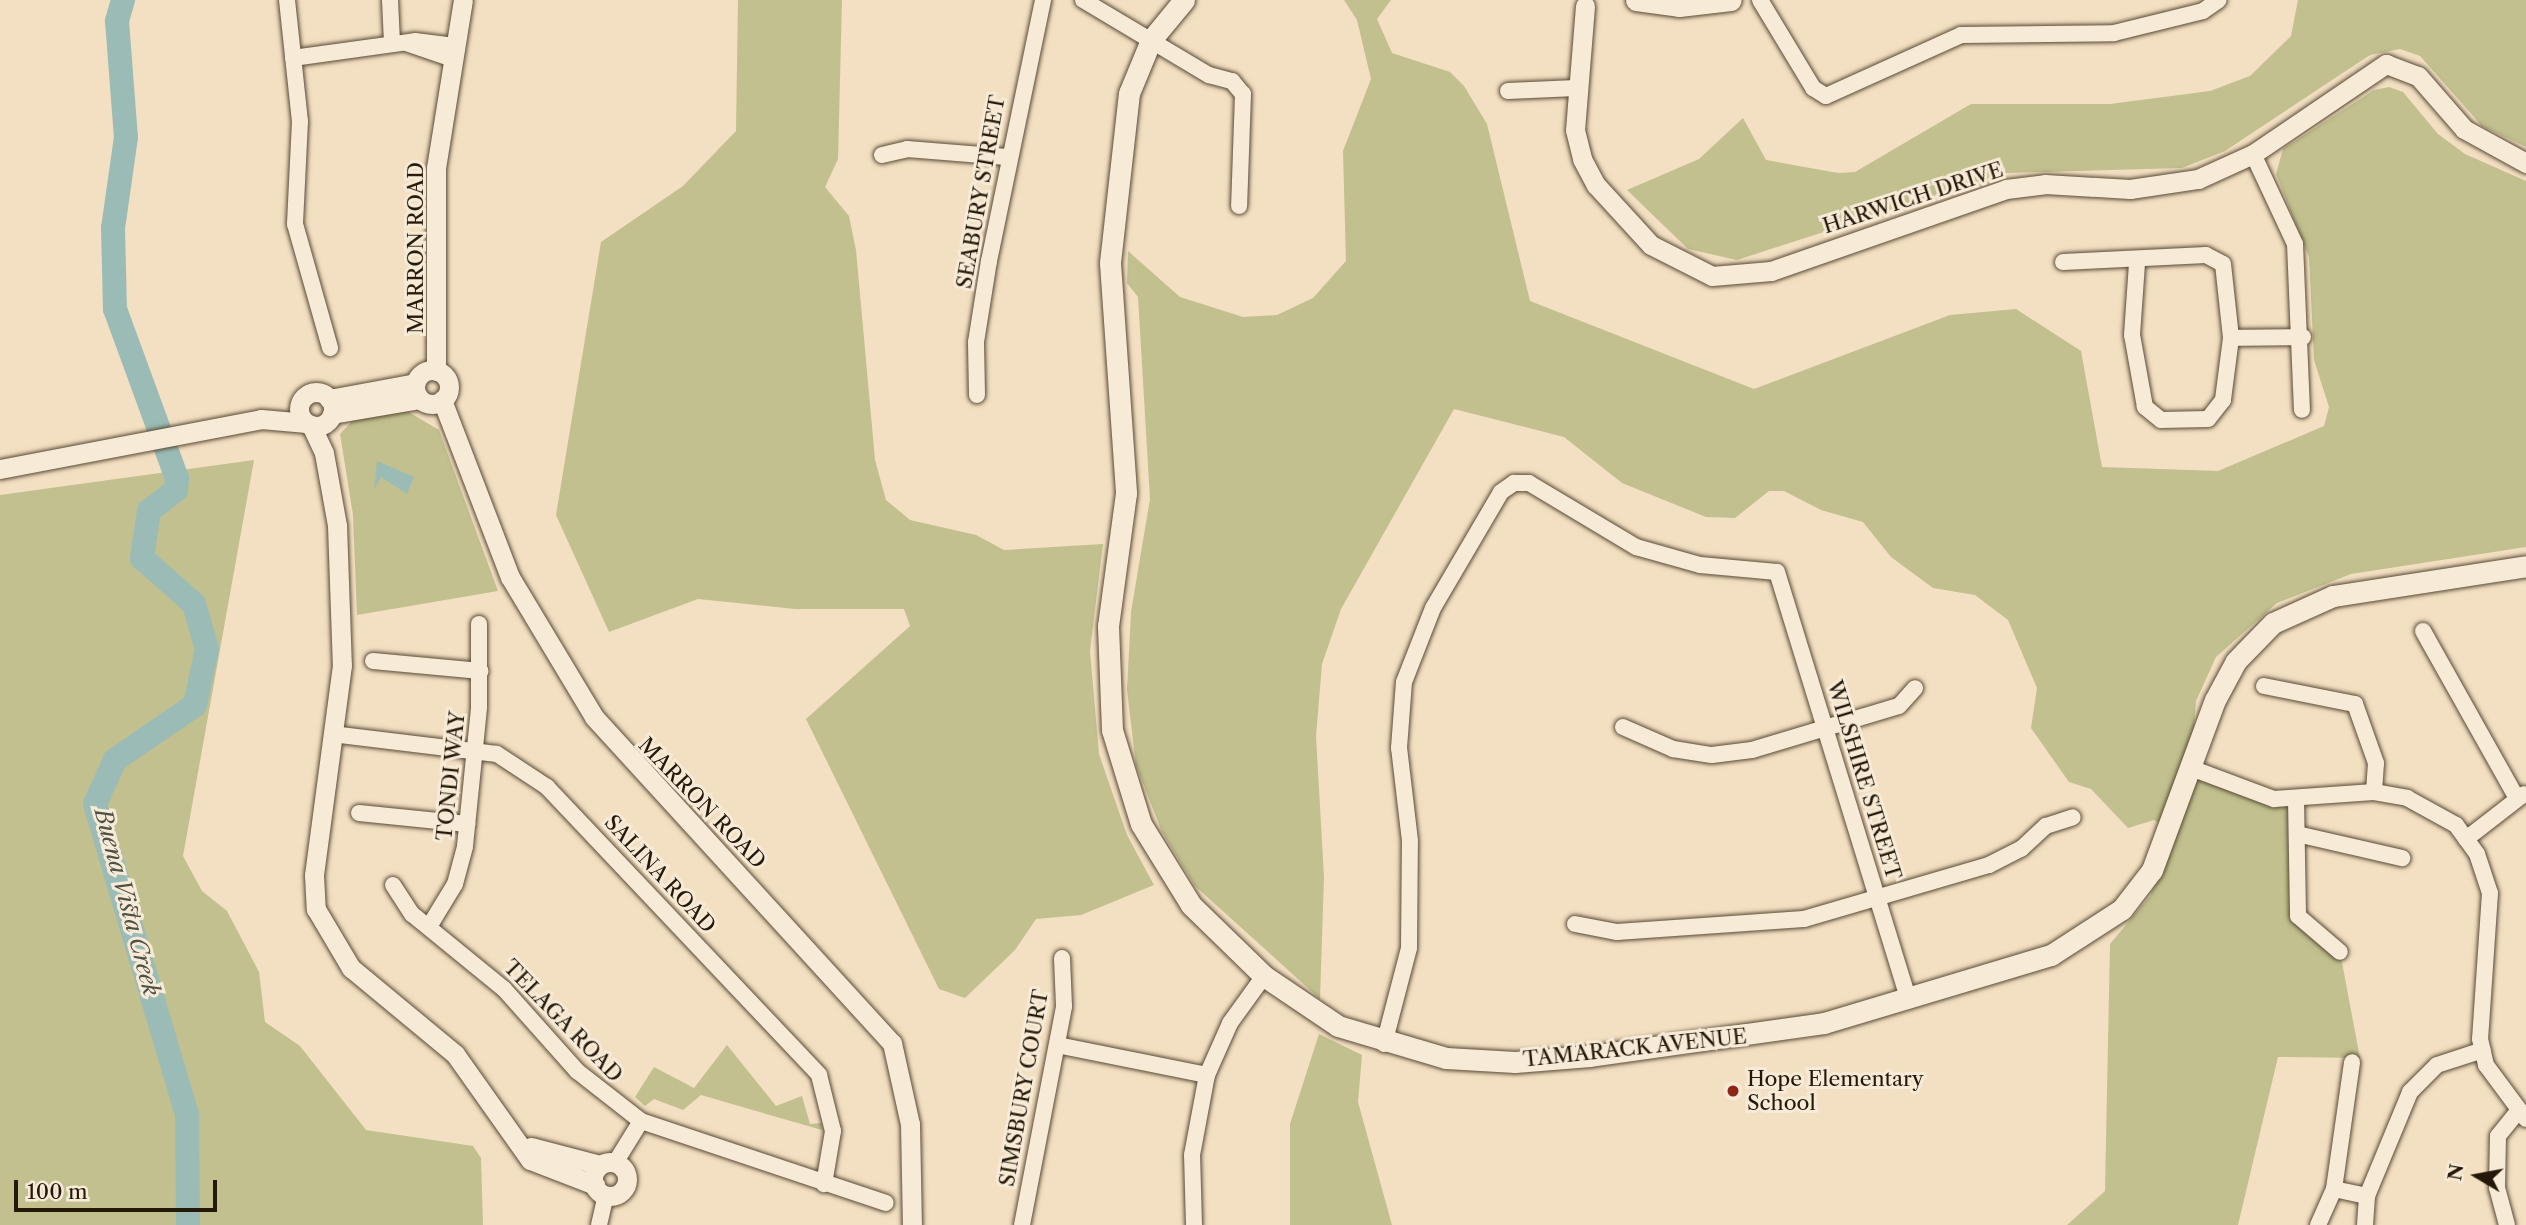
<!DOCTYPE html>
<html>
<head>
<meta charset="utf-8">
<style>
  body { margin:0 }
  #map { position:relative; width:2526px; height:1225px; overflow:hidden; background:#f3dfc1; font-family:"Libre Caslon Text",serif }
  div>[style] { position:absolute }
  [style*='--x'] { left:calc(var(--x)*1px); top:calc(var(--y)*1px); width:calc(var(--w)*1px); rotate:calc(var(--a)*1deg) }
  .green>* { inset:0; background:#c1c08e }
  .water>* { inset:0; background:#9bbcb6 }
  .river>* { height:24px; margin:-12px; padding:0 12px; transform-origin:12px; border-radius:12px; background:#9bbcb6 }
  .roads { filter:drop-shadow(0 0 2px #584a36) drop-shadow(0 0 2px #584a36) }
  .minor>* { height:16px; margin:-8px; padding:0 8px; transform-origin:8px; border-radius:8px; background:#f7ead7 }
  .tertiary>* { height:19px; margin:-9.5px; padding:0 9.5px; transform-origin:9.5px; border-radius:9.5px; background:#f7ead7 }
  .tertiary>.ring { margin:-9.5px; padding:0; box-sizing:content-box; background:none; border:19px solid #f7ead7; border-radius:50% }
  .secondary>* { height:21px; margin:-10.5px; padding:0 10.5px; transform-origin:10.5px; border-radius:10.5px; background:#f7ead7 }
  .dots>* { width:19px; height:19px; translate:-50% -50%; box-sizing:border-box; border:4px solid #f7ead7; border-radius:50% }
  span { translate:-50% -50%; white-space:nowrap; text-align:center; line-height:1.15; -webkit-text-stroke:6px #f7ead7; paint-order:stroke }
  .street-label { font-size:21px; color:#241808 }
  .poi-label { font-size:21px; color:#241808 }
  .left { translate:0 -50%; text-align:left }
  .water-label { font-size:23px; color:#4e5145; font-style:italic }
  .north { position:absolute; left:2442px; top:1141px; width:70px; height:70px; -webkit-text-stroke:5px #f7ead7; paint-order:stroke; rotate:280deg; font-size:19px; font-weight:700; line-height:28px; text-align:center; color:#241808 }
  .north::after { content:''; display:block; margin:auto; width:24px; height:32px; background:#241808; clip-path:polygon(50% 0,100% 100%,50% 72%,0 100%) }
  .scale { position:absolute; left:14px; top:1180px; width:203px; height:32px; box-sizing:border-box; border:4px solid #241808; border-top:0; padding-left:9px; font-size:21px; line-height:24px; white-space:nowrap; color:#241808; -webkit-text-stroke:5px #f7ead7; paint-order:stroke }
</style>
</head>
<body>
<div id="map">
  <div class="green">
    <i style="clip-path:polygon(738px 0,842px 0,838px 159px,825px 187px,849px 216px,856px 250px,875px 460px,886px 500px,910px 520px,976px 535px,1004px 550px,1103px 544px,1090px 651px,1099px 754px,1127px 835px,1154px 885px,1081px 915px,1036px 919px,1015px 950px,965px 998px,939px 989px,806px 719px,910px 626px,904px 609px,795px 609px,698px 599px,609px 632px,556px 515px,601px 242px,683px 186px,736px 131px)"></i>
    <i style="clip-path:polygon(1344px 0,1391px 0,1377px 19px,1392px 53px,1450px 72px,1464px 86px,1487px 124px,1530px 301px,1754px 389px,1950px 315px,2016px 309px,2081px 351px,2102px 467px,2218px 471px,2324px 426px,2329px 407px,2314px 360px,2309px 257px,2276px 174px,2283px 149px,2374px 90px,2389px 87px,2403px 92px,2438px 134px,2465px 154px,2526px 181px,2526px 547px,2351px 574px,2277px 603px,2216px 657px,2196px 701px,2191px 768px,2296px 799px,2298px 916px,2340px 952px,2360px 1058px,2278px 1057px,2238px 1225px,2067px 1225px,2105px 1191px,2110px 944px,2150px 896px,2176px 832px,2154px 820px,2128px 828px,2091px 789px,2069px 782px,2031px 728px,2037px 688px,2008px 620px,1975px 595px,1933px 588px,1891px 557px,1863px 522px,1821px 510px,1784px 491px,1769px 491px,1735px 518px,1706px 517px,1622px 483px,1564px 437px,1454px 409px,1341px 609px,1322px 664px,1316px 736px,1324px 877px,1320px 999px,1195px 886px,1162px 832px,1136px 765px,1127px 690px,1131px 612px,1150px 499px,1138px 297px,1127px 283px,1128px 251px,1180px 297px,1243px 317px,1277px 315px,1313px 298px,1346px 261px,1343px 151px,1371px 79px,1357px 20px)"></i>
    <i style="clip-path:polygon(2298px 0,2526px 0,2526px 147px,2482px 126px,2420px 56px,2400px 49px,2370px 55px,2225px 151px,2182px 168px,2006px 173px,1737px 260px,1688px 249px,1627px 190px,1699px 159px,1743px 118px,1766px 160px,1838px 173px,1855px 172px,1971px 104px,2110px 104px,2210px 91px,2250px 76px,2291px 36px)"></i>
    <i style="clip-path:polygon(407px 411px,439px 430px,498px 591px,357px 615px,353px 515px,340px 434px,354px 419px)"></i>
    <i style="clip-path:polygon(254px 460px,183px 856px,202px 891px,227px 911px,259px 972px,265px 1022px,300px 1046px,366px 1130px,473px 1146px,481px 1158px,483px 1225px,0 1225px,0 495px)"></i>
    <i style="clip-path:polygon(1319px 1034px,1362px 1055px,1358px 1102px,1392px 1225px,1290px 1225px,1290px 1124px)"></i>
    <i style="clip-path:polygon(727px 1045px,776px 1106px,802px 1096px,810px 1124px,822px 1123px,822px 1130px,701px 1095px,683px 1110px,654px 1099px,645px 1106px,635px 1097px,654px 1067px,694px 1088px)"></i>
  </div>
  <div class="water">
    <i style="clip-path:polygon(377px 461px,414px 477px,407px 494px,381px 477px,374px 490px)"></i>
  </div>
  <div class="river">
    <i style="--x:123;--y:0;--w:22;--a:106"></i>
    <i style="--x:117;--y:21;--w:116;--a:85.6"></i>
    <i style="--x:126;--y:137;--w:92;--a:98.1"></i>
    <i style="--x:113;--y:228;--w:81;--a:88.6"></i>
    <i style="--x:115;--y:309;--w:180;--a:69.9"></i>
    <i style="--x:177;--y:478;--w:12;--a:95"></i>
    <i style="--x:176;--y:490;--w:34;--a:142"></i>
    <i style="--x:149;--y:511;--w:48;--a:98.5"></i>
    <i style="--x:142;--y:558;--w:69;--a:41.5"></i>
    <i style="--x:194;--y:604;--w:47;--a:73.9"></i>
    <i style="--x:207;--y:649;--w:57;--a:102.1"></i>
    <i style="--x:195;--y:705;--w:97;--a:145.5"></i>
    <i style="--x:115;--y:760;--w:48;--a:114.4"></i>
    <i style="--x:95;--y:804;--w:323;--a:73.5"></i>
    <i style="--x:187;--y:1114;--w:111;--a:89.5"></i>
  </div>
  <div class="roads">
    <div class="minor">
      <i style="--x:287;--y:0;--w:122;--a:83.9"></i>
      <i style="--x:300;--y:121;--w:103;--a:92.8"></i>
      <i style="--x:295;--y:224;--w:129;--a:74.2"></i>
      <i style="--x:390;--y:0;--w:42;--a:87.3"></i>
      <i style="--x:1083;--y:0;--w:147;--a:30.8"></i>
      <i style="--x:1209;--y:75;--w:24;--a:15"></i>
      <i style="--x:1232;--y:81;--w:17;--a:50"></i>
      <i style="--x:1243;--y:94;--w:112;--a:92"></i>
      <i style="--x:1760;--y:0;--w:103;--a:58.9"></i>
      <i style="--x:1813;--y:88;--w:15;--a:32"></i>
      <i style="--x:1826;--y:96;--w:148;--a:-24.3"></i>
      <i style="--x:1961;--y:35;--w:153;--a:-0.7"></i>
      <i style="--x:2114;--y:33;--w:92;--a:-13.9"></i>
      <i style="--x:2203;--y:11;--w:19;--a:-35"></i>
      <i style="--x:406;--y:43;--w:50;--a:18.8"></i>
      <i style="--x:293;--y:58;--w:123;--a:-7.9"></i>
      <i style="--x:415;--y:41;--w:40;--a:7.1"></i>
      <i style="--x:1508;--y:91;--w:68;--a:-2.5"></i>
      <i style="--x:2253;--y:154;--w:99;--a:65"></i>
      <i style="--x:2295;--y:244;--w:166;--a:87.6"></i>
      <i style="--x:882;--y:155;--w:26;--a:-13"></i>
      <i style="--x:907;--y:149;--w:100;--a:4.6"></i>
      <i style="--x:2063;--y:262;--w:143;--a:-2.8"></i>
      <i style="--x:2206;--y:255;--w:19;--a:28"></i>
      <i style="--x:2223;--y:264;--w:74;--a:83.8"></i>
      <i style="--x:2231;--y:338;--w:63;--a:97.4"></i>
      <i style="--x:2223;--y:400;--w:24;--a:128"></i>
      <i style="--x:2208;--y:419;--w:47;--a:178.8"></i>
      <i style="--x:2161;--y:420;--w:21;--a:-141"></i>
      <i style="--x:2145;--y:407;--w:73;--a:-100.2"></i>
      <i style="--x:2132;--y:335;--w:72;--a:-86"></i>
      <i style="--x:2231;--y:338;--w:72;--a:-0.8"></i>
      <i style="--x:977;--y:395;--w:53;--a:-91.1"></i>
      <i style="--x:976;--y:342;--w:82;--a:-80.9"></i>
      <i style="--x:989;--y:261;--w:267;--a:-78.3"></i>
      <i style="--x:2423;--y:631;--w:190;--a:60.7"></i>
      <i style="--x:373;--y:661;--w:108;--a:5.3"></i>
      <i style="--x:2264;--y:686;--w:93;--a:11.2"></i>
      <i style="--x:2355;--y:704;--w:63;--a:70.4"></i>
      <i style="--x:2376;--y:763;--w:29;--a:94"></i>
      <i style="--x:1623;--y:727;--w:55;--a:23.7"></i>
      <i style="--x:1673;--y:749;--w:39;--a:9"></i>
      <i style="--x:1712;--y:755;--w:40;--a:-7.1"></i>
      <i style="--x:1752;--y:750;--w:153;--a:-16.7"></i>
      <i style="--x:1899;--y:706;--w:24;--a:-48"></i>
      <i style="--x:332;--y:734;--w:166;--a:6.9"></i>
      <i style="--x:497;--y:754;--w:60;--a:33.4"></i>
      <i style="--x:547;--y:787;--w:396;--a:46.6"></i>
      <i style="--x:819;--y:1075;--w:58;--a:76"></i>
      <i style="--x:833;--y:1131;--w:54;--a:99.6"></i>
      <i style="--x:2191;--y:768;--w:89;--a:20.5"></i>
      <i style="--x:2274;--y:799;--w:100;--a:-4"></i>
      <i style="--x:2374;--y:792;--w:34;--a:10"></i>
      <i style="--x:2407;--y:798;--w:56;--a:28.9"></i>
      <i style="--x:2456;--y:825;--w:36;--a:54"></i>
      <i style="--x:2477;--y:854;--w:41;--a:71.6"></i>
      <i style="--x:2490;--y:893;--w:146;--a:93.9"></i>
      <i style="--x:2480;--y:1039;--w:27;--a:77"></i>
      <i style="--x:2486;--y:1065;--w:67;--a:53.5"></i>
      <i style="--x:2296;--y:799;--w:117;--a:89"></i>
      <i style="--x:2298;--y:916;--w:55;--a:40.6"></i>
      <i style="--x:359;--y:813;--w:109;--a:5.8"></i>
      <i style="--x:2297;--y:834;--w:108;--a:12.9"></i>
      <i style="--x:2466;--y:839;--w:73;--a:-37.8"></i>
      <i style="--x:393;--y:885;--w:35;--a:57"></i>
      <i style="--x:412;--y:914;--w:119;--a:39.2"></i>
      <i style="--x:504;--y:989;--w:110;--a:48.3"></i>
      <i style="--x:577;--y:1071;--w:81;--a:38"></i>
      <i style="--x:641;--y:1121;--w:258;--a:18.5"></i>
      <i style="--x:1575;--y:924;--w:43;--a:10.8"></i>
      <i style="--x:1617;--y:932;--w:187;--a:-4"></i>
      <i style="--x:1804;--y:919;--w:193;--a:-16.3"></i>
      <i style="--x:1989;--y:865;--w:36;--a:-27"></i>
      <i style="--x:2021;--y:849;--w:34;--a:-43"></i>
      <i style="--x:2046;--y:826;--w:28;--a:-18"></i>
      <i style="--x:430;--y:925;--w:48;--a:-58.6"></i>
      <i style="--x:455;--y:884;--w:39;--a:-75"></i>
      <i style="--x:465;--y:846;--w:140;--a:-84.2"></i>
      <i style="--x:479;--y:707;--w:83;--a:-90"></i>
      <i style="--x:1384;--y:1044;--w:99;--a:-75.4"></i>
      <i style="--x:1409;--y:948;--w:107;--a:-89.5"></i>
      <i style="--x:1410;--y:841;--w:94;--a:-96.7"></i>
      <i style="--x:1399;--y:748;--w:66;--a:-85.7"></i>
      <i style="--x:1404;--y:682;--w:79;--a:-68.6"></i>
      <i style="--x:1433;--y:608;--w:134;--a:-59.6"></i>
      <i style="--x:1501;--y:492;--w:16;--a:-35"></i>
      <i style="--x:1514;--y:483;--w:15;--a:0"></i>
      <i style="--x:1529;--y:483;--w:125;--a:30.9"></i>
      <i style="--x:1636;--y:547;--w:66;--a:15.7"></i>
      <i style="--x:1700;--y:565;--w:77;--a:5.2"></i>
      <i style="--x:1777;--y:572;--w:448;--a:72.9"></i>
      <i style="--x:1057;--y:1045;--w:153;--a:11.3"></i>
      <i style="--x:615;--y:1163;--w:49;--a:-58.2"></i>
      <i style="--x:2334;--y:1189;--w:34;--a:12"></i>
      <i style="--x:599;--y:1225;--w:31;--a:-77"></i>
      <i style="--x:1022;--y:1225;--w:223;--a:-79.1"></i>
      <i style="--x:1064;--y:1006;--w:48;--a:-92.4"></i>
      <i style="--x:1194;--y:1225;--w:70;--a:-91.6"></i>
      <i style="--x:1192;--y:1155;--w:81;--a:-79.4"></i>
      <i style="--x:1207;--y:1075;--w:57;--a:-66.1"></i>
      <i style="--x:1230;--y:1023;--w:58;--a:-54.1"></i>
      <i style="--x:2318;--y:1225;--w:39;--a:-66"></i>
      <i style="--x:2334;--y:1189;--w:128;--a:-81.9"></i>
      <i style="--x:2365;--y:1225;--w:29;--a:-86"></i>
      <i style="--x:2367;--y:1196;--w:113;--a:-67.5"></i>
      <i style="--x:2410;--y:1092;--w:38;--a:-45"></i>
      <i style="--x:2437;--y:1065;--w:48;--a:-18.1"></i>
      <i style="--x:2507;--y:1225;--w:38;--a:-105"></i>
      <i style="--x:2497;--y:1188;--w:52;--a:-88.9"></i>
      <i style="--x:2498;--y:1136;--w:32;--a:-51"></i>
    </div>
    <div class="tertiary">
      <i style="--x:1585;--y:6;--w:124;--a:94.6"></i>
      <i style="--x:1575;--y:130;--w:30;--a:76"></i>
      <i style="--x:1582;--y:159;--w:30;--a:62"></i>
      <i style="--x:1596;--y:185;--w:81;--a:47.5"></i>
      <i style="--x:1651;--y:245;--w:68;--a:26.9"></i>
      <i style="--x:1712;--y:276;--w:59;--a:-4.8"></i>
      <i style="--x:1771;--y:271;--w:249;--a:-19.2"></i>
      <i style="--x:2006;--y:189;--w:39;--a:-7"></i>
      <i style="--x:2045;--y:184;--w:85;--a:3.4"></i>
      <i style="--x:2130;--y:189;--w:69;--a:-8.4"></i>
      <i style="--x:2198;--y:179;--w:60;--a:-24.4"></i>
      <i style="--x:2253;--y:154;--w:161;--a:-34.1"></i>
      <i style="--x:2386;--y:64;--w:34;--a:21"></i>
      <i style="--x:2418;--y:76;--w:70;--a:49"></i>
      <i style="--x:2464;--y:129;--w:71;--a:28.7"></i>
      <i class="ring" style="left:415px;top:370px;width:15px;height:15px"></i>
      <i style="--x:436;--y:371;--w:203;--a:-90"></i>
      <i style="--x:436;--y:168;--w:170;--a:-80.9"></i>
      <i class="ring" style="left:299px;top:392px;width:15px;height:15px"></i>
      <i style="--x:329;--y:399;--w:88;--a:-10.4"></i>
      <i style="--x:442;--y:400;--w:190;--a:69"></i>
      <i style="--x:510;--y:577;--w:163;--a:59"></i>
      <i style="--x:594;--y:717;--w:442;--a:47.6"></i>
      <i style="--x:892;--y:1043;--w:83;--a:77.5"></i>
      <i style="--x:910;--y:1124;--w:101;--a:88.9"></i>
      <i style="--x:332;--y:414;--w:88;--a:-9.8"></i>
      <i style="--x:311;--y:425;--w:31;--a:65"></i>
      <i style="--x:324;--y:453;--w:73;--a:79.8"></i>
      <i style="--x:337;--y:525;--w:140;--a:88"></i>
      <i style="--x:342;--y:665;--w:212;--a:97.6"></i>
      <i style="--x:314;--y:875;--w:34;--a:87"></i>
      <i style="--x:316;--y:909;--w:69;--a:59.3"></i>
      <i style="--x:351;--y:968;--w:135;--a:39.6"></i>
      <i style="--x:455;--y:1054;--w:130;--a:54.7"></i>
      <i style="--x:530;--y:1160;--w:70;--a:21"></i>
      <i style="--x:0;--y:469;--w:266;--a:-10.8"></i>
      <i style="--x:261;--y:419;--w:46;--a:5"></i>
      <i style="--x:531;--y:1147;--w:71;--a:14.6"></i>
      <i class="ring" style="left:593px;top:1162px;width:15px;height:15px"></i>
    </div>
    <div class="secondary">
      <i style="--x:1184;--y:0;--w:52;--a:129.5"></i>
      <i style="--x:1151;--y:40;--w:57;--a:112.5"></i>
      <i style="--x:1129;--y:93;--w:171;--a:96.4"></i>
      <i style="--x:1110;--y:263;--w:231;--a:86"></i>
      <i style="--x:1126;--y:493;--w:134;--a:97.7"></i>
      <i style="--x:1108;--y:626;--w:104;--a:87.8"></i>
      <i style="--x:1112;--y:730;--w:98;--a:72.9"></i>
      <i style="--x:1141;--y:824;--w:95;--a:58.3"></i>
      <i style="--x:1191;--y:905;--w:102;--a:44.2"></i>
      <i style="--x:1264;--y:976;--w:89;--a:34"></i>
      <i style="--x:1338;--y:1026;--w:113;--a:16.5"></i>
      <i style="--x:1446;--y:1058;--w:69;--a:3.3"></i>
      <i style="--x:1515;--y:1062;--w:75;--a:-4.6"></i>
      <i style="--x:1590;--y:1056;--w:236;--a:-8"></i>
      <i style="--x:1824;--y:1023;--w:237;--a:-16.7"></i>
      <i style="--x:2051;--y:955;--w:85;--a:-32.9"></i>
      <i style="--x:2122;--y:909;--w:49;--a:-52.4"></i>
      <i style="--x:2152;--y:870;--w:181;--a:-69.7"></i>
      <i style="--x:2215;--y:700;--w:44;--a:-61.7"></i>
      <i style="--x:2236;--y:661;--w:53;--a:-45.8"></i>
      <i style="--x:2273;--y:623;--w:66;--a:-24.2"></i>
      <i style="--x:2333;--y:596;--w:195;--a:-8.8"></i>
      <i style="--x:1636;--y:0;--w:43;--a:7.9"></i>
      <i style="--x:1679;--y:6;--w:52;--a:-6.6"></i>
    </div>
  </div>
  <div class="dots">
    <i style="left:1733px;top:1091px;background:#8f2418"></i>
  </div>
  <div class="street-label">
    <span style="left:981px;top:192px;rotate:-80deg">SEABURY STREET</span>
    <span style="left:1913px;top:198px;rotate:-18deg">HARWICH DRIVE</span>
    <span style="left:416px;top:248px;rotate:-90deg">MARRON ROAD</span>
    <span style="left:451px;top:776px;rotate:-84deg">TONDI WAY</span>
    <span style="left:1864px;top:780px;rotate:73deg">WILSHIRE STREET</span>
    <span style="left:702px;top:803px;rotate:46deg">MARRON ROAD</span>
    <span style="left:660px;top:874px;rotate:47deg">SALINA ROAD</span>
    <span style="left:563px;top:1021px;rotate:46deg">TELAGA ROAD</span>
    <span style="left:1635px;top:1048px;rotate:-6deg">TAMARACK AVENUE</span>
    <span style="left:1024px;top:1088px;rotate:-80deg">SIMSBURY COURT</span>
  </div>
  <div class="poi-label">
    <span class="left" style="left:1747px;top:1091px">Hope Elementary<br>School</span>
  </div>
  <div class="water-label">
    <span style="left:127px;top:902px;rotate:75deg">Buena Vista Creek</span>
  </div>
  <div class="north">N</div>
  <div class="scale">100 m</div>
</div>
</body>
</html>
